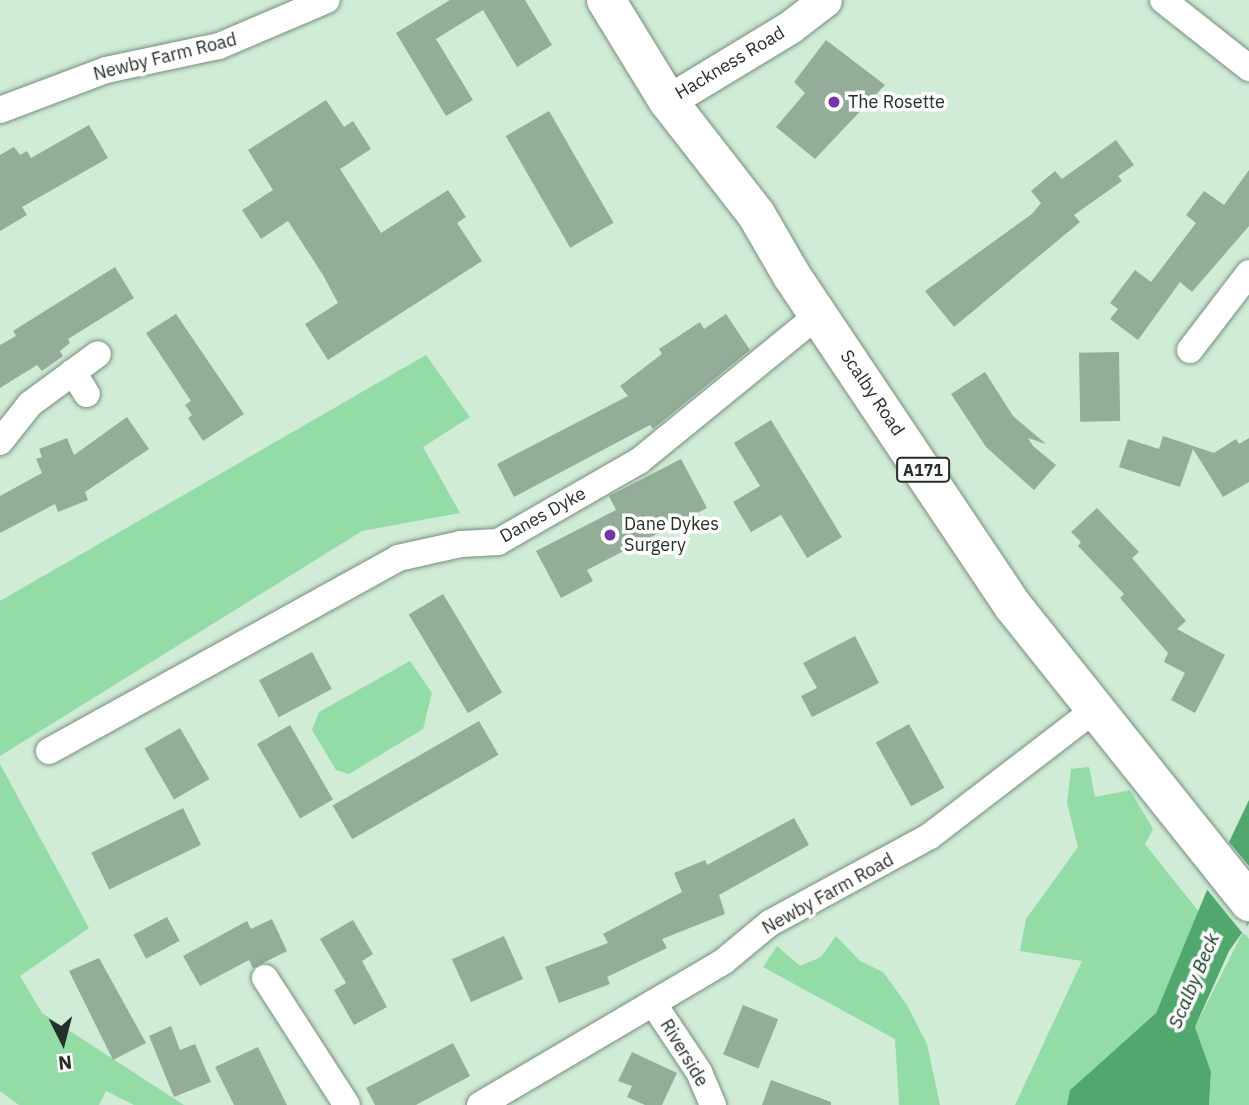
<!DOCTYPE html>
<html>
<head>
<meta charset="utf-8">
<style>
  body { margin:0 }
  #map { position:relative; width:1249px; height:1105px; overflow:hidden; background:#d0ebd6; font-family:"IBM Plex Sans",sans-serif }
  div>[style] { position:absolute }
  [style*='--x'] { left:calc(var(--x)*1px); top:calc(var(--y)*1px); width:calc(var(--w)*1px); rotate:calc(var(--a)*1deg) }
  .green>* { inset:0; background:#93dca6 }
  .water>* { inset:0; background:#51a86c }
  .pier>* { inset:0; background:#d0ebd6 }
  .building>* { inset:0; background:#93ad99; transform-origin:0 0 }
  .roads { filter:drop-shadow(0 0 2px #768f7c) drop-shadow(0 0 2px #768f7c) }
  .minor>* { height:26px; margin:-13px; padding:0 13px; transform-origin:13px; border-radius:13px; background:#fff }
  .tertiary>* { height:33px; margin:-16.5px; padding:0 16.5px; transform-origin:16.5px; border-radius:16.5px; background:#fff }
  .trunk>* { height:38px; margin:-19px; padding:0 19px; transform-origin:19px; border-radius:19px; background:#fff }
  .dots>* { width:19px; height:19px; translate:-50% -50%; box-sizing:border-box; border:4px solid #fff; border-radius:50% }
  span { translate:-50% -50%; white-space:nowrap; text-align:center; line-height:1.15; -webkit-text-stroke:7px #fff; paint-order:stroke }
  .shield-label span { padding:2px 5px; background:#fff; border:2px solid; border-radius:5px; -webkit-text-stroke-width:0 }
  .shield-label { font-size:16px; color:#252f27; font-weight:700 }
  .street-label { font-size:18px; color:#252f27 }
  .poi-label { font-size:18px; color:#252f27 }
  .left { translate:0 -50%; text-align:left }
  .water-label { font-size:19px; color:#0c3119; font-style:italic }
  .north { position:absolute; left:28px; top:1007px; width:70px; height:70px; -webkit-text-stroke:5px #fff; paint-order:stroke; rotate:174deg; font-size:19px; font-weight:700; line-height:28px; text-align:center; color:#252f27 }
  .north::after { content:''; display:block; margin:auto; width:24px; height:32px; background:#252f27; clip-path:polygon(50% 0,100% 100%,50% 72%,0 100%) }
</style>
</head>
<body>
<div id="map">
  <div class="green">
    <i style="clip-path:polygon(426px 355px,470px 417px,423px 447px,460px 513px,362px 531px,0 756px,0 601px)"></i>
    <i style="clip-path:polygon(410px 661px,432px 693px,423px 729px,349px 774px,336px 770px,312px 730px,319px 712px)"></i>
    <i style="clip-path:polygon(0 764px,89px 928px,20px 976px,42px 1013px,184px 1105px,134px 1105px,106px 1091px,99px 1105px,19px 1105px,0 1091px)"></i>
    <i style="clip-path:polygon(1089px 767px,1095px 797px,1130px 790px,1153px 829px,1145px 844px,1199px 912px,1156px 1013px,1070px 1090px,1067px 1105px,1015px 1105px,1082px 961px,1020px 951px,1026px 919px,1078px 847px,1067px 803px,1071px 769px)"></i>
    <i style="clip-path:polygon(1243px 932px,1249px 939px,1249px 1105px,1209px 1105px,1211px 1072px,1195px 1027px)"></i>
    <i style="clip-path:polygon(836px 936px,860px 961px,883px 972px,907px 1005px,927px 1044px,940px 1105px,899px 1105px,895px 1039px,763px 967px,777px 946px,800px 966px,821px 957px)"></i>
  </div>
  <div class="water">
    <i style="clip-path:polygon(1249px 800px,1249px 866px,1229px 842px)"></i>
    <i style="clip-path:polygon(1212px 878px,1249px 923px,1229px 951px,1195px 1027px,1211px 1072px,1209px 1105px,1067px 1105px,1070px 1090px,1156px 1013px)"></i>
  </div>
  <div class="pier">
    <i style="clip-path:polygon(1209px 876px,1249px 916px,1244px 935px,1205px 887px)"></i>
  </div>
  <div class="building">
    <i style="clip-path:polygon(450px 0,525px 0,552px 45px,517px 67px,483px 10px,436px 39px,473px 100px,446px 116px,396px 33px)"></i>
    <i style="clip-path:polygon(826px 40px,885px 85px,815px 159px,776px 127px,805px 93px,794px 82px)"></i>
    <i style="clip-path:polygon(326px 100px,344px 127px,353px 121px,371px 149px,340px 169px,381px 233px,448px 190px,466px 217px,457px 223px,482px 261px,328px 360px,305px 324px,338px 303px,323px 275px,288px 221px,261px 239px,242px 210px,273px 190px,248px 150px)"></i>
    <i style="left:549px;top:111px;width:129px;height:50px;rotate:60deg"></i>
    <i style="clip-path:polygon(89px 125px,108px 158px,22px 207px,27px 215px,0 231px,0 155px,14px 147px,20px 155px,27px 151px,31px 158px)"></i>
    <i style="clip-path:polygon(1116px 140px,1134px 165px,1118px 176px,1122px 181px,1074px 215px,1080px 222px,954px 327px,925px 291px,1032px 214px,1041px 203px,1031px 191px,1055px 171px,1062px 179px)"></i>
    <i style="clip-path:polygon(1249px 170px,1249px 226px,1192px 292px,1180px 282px,1138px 340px,1110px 319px,1118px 309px,1110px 303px,1135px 270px,1151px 282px,1196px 223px,1186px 215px,1204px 191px,1224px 205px)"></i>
    <i style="clip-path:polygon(115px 267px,134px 298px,68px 339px,70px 343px,60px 351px,63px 356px,42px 371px,37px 365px,0 388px,0 345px,16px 336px,13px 331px)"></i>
    <i style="clip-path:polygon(176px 314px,244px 414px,203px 441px,188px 418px,192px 415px,185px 405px,191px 401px,146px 333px)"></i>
    <i style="clip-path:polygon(726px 314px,750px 350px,653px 429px,650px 425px,514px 497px,497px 464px,628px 396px,620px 386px,662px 354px,659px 349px,700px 322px,704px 329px)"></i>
    <i style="left:1119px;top:352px;width:69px;height:40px;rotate:89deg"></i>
    <i style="clip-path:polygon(985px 372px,1013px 416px,1046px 444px,1028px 438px,1033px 446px,1056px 465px,1034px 490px,986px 447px,951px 394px)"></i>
    <i style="clip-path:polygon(127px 417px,149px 449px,85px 492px,88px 500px,58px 512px,55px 504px,0 533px,0 496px,42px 473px,36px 459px,42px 457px,39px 449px,67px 438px,74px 455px)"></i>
    <i style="clip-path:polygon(771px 420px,842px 537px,807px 558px,781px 515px,751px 532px,733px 502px,760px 486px,734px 443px)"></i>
    <i style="clip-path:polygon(1163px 436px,1214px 453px,1236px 439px,1239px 444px,1249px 438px,1249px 482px,1223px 497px,1193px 449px,1180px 487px,1119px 467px,1128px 439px,1159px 449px)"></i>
    <i style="clip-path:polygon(681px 459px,707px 508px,587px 570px,593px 581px,561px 598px,536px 551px,616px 510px,609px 496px)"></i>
    <i style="clip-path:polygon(1097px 508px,1139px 552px,1132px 558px,1186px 621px,1177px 629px,1225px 655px,1195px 713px,1171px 700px,1185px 673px,1164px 662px,1168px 653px,1120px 598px,1124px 594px,1078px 546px,1081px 542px,1071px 532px)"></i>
    <i style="left:443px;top:594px;width:115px;height:40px;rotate:59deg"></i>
    <i style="clip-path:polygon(855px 636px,879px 683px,812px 717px,801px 696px,817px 688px,803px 663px)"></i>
    <i style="left:312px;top:652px;width:42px;height:60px;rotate:62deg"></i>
    <i style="left:479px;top:721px;width:39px;height:169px;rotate:60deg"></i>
    <i style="left:909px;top:724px;width:73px;height:38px;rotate:61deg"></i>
    <i style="left:290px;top:725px;width:86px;height:38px;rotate:60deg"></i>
    <i style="left:180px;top:728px;width:59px;height:41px;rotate:60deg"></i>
    <i style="left:183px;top:808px;width:41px;height:102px;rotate:64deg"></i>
    <i style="clip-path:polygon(794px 818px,809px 845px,719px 895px,725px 914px,662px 939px,667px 948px,607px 977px,610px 984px,559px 1003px,545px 967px,608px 943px,603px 934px,682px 892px,674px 873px,705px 860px,707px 865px)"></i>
    <i style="left:167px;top:917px;width:27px;height:38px;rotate:62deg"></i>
    <i style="clip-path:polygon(272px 919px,287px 951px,253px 968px,249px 960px,200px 986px,183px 956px,247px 921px,251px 929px)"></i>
    <i style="clip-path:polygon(353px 920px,373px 954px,362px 961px,387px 1007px,354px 1025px,334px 990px,346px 983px,320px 939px)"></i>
    <i style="left:504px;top:936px;width:47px;height:57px;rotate:66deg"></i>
    <i style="clip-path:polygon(99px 958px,146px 1043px,113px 1060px,69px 971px)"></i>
    <i style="left:743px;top:1005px;width:38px;height:53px;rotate:22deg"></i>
    <i style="clip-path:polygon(171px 1026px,180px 1050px,195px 1044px,211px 1082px,174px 1097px,149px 1036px)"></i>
    <i style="clip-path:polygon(453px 1043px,470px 1076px,416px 1105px,375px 1105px,366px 1088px)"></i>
    <i style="clip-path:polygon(258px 1047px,287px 1105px,234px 1105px,215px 1067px)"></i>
    <i style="clip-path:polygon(632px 1052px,677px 1073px,662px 1105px,645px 1105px,627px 1097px,632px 1086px,618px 1081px)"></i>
    <i style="clip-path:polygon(771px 1080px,831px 1102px,831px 1105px,762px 1105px)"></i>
  </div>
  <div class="roads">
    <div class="minor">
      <i style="--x:1163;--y:0;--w:110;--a:38.3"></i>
      <i style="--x:0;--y:110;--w:113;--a:-20.7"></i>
      <i style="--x:106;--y:70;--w:116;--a:-12"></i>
      <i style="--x:219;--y:46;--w:117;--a:-23.1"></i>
      <i style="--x:1190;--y:350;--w:97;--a:-52.5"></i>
      <i style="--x:73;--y:372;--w:26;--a:58"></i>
      <i style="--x:0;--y:442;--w:48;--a:-51.7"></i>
      <i style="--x:30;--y:404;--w:84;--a:-36.3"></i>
      <i style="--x:49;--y:751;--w:399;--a:-28.9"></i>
      <i style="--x:398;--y:558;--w:65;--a:-12.5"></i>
      <i style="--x:461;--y:544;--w:37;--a:-3"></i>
      <i style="--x:498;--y:542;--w:163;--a:-29.9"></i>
      <i style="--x:639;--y:461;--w:232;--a:-39.2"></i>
      <i style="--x:265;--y:978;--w:151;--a:57.2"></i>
      <i style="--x:653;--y:1003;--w:83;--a:56.3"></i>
      <i style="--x:699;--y:1072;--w:36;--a:67"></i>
      <i style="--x:480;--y:1105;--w:283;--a:-30.5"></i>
      <i style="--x:724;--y:961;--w:60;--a:-39.6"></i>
      <i style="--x:770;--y:923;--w:182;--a:-28.5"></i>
      <i style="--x:930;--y:836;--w:205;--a:-37.5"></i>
    </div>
    <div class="tertiary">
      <i style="--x:668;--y:101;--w:143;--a:-31.2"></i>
      <i style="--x:790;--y:27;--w:44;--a:-37.6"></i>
    </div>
    <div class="trunk">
      <i style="--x:606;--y:0;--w:119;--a:58.5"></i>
      <i style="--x:668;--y:101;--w:143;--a:52.1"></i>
      <i style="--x:756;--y:214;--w:72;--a:59.9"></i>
      <i style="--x:792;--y:276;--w:397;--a:56.2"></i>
      <i style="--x:1013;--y:606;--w:379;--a:51.4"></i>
    </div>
  </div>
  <div class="dots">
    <i style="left:834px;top:102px;background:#7433a8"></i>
    <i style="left:610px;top:535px;background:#7433a8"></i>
  </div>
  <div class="shield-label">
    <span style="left:923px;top:470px">A171</span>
  </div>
  <div class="street-label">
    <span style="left:165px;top:57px;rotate:-14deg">Newby Farm Road</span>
    <span style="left:730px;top:63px;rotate:-31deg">Hackness Road</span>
    <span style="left:872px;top:393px;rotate:56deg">Scalby Road</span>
    <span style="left:543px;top:515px;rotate:-29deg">Danes Dyke</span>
    <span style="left:828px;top:894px;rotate:-29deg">Newby Farm Road</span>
    <span style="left:684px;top:1053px;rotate:59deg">Riverside</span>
  </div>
  <div class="poi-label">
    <span class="left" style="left:848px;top:102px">The Rosette</span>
    <span class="left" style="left:624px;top:535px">Dane Dykes<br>Surgery</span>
  </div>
  <div class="water-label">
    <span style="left:1194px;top:981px;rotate:-67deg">Scalby Beck</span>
  </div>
  <div class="north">N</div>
</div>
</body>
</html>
